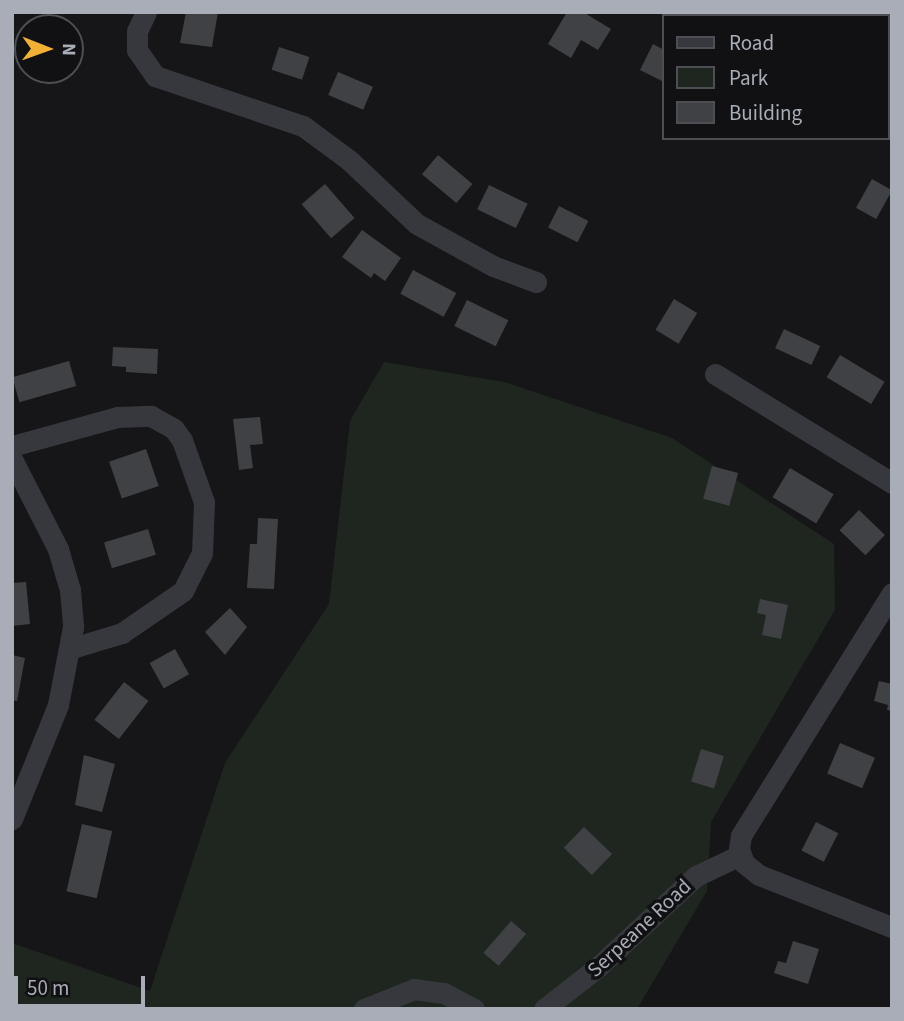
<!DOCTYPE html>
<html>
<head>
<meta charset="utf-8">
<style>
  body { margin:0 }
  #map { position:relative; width:904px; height:1021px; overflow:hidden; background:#161618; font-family:"Source Sans 3",sans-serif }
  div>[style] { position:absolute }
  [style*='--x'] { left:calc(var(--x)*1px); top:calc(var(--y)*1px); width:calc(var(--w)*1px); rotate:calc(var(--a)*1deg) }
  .green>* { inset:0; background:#1e261f }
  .building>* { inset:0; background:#404145; transform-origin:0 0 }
  .minor>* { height:21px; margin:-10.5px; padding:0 10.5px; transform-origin:10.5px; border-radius:10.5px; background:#37383d }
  span { translate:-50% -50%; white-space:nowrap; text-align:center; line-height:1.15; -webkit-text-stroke:7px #111113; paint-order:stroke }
  .street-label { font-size:21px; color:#a8adb8 }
  .frame { position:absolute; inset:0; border:14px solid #a8adb8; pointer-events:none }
  .legend { position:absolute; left:662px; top:14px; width:228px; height:126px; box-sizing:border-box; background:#111113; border:2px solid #4d4f55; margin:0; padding:9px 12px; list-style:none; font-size:21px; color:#a8adb8 }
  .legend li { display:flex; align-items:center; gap:14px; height:35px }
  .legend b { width:35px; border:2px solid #4d4f55 }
  .north { position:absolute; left:14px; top:14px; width:70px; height:70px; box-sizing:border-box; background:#111113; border:2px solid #4d4f55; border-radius:50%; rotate:91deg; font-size:19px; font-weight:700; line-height:28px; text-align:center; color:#a8adb8 }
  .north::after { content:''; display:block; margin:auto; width:24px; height:32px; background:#f2b134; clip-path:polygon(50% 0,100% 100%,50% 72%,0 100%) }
  .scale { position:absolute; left:14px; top:976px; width:131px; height:32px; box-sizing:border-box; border:4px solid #a8adb8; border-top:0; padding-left:9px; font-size:21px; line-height:24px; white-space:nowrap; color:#a8adb8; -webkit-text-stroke:5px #111113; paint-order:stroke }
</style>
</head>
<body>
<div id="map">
  <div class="green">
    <i style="clip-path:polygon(384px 362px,504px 382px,672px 438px,834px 544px,835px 610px,711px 822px,707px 891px,637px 1009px,12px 1009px,12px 943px,150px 991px,225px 763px,329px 604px,350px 421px)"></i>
  </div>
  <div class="building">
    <i style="clip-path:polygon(186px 12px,218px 12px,212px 47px,180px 43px)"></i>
    <i style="clip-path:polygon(567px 12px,583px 12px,611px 29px,598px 50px,581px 40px,571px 58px,548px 44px)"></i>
    <i style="clip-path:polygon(653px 44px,664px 50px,664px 82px,640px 70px)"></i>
    <i style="left:279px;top:47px;width:32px;height:24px;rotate:18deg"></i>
    <i style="left:338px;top:72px;width:38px;height:25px;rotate:23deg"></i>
    <i style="left:438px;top:155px;width:45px;height:25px;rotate:40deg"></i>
    <i style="left:872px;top:179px;width:23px;height:33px;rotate:29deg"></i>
    <i style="left:325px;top:184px;width:45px;height:31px;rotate:49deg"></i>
    <i style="left:489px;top:185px;width:43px;height:27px;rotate:26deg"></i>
    <i style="left:559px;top:206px;width:33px;height:24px;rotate:27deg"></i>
    <i style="clip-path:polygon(362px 230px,401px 258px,385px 281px,374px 273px,371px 278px,342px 257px)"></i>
    <i style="left:413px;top:270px;width:49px;height:27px;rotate:28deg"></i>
    <i style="left:674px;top:299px;width:27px;height:36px;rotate:31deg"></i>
    <i style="left:467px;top:300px;width:46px;height:29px;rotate:26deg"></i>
    <i style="left:784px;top:329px;width:40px;height:21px;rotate:25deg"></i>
    <i style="clip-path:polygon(113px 347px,158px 349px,157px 374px,126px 372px,126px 367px,112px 366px)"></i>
    <i style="left:840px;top:355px;width:52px;height:26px;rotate:31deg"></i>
    <i style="left:69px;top:361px;width:26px;height:59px;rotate:74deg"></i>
    <i style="clip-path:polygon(260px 417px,263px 444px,250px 445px,253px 468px,239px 470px,233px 419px)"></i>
    <i style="left:146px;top:449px;width:39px;height:39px;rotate:71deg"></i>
    <i style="left:712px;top:466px;width:27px;height:34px;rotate:15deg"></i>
    <i style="left:790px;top:468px;width:51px;height:34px;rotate:31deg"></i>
    <i style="left:859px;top:510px;width:36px;height:28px;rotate:44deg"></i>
    <i style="clip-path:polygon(258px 518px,278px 519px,274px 589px,247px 588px,250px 544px,257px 544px)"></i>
    <i style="left:148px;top:529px;width:27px;height:46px;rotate:73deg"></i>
    <i style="clip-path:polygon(26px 582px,30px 624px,12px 626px,12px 583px)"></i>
    <i style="clip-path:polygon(760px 599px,788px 605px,781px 639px,762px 635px,766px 615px,757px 613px)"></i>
    <i style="clip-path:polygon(230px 608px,247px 627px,225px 655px,205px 632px)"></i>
    <i style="left:175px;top:649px;width:29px;height:29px;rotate:61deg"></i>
    <i style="clip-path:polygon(12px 655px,25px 658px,17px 701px,12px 700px)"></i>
    <i style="clip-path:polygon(879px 681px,892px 684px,892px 711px,887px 710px,888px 705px,874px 701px)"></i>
    <i style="left:124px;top:682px;width:31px;height:48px;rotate:38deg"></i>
    <i style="left:840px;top:743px;width:38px;height:33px;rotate:23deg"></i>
    <i style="left:701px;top:749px;width:24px;height:34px;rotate:17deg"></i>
    <i style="clip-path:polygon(84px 755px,115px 764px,102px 812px,75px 805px)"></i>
    <i style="left:816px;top:822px;width:25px;height:32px;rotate:27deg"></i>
    <i style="left:82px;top:824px;width:31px;height:69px;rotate:13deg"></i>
    <i style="left:584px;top:827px;width:39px;height:29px;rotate:44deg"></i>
    <i style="left:511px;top:921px;width:20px;height:42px;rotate:41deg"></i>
    <i style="clip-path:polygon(793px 941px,819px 949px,808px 984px,774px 973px,778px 961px,786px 963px)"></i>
  </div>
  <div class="minor">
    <i style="--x:146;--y:12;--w:21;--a:115"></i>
    <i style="--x:137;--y:31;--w:19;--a:90"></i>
    <i style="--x:137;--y:50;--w:32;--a:55"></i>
    <i style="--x:155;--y:76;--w:156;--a:18.7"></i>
    <i style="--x:303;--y:126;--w:57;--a:36.5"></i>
    <i style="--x:349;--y:160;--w:93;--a:43.3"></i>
    <i style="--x:417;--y:224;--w:87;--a:28.9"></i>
    <i style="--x:493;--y:266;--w:46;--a:20.4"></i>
    <i style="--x:719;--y:12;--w:6;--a:39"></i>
    <i style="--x:888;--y:117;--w:4;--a:27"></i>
    <i style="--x:715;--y:374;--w:208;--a:31.6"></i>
    <i style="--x:12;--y:446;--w:109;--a:-15.4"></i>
    <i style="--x:117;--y:417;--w:34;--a:-2"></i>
    <i style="--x:151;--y:416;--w:26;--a:29"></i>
    <i style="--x:174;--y:429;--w:14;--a:54"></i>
    <i style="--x:182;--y:440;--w:66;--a:70.5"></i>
    <i style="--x:204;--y:502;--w:51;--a:92.2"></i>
    <i style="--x:202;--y:553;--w:42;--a:116.6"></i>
    <i style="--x:183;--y:591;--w:74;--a:145.5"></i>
    <i style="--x:122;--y:633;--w:52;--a:163.3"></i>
    <i style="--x:12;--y:459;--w:101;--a:62.9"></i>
    <i style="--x:58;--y:549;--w:43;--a:73.7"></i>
    <i style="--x:70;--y:590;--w:37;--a:85"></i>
    <i style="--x:73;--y:627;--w:79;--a:100.9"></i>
    <i style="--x:58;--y:705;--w:123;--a:112"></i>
    <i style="--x:892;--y:593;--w:286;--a:121.9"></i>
    <i style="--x:741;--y:836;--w:13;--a:99"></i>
    <i style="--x:739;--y:849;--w:15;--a:70"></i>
    <i style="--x:744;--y:863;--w:19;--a:39"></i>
    <i style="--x:759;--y:875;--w:143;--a:21.4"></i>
    <i style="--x:364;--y:1009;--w:54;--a:-21.8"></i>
    <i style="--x:414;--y:989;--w:30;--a:8"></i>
    <i style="--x:444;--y:993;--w:34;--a:28"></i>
    <i style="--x:544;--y:1009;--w:70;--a:-38"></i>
    <i style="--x:599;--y:966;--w:132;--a:-42.9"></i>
    <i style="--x:696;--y:876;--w:49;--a:-25.5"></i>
  </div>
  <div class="street-label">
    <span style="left:639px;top:928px;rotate:-43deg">Serpeane Road</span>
  </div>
  <div class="frame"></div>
  <ul class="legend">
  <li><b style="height:9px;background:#37383d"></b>Road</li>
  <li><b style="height:19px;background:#1e261f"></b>Park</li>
  <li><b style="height:19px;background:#404145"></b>Building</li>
  </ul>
  <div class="north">N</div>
  <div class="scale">50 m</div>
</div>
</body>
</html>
